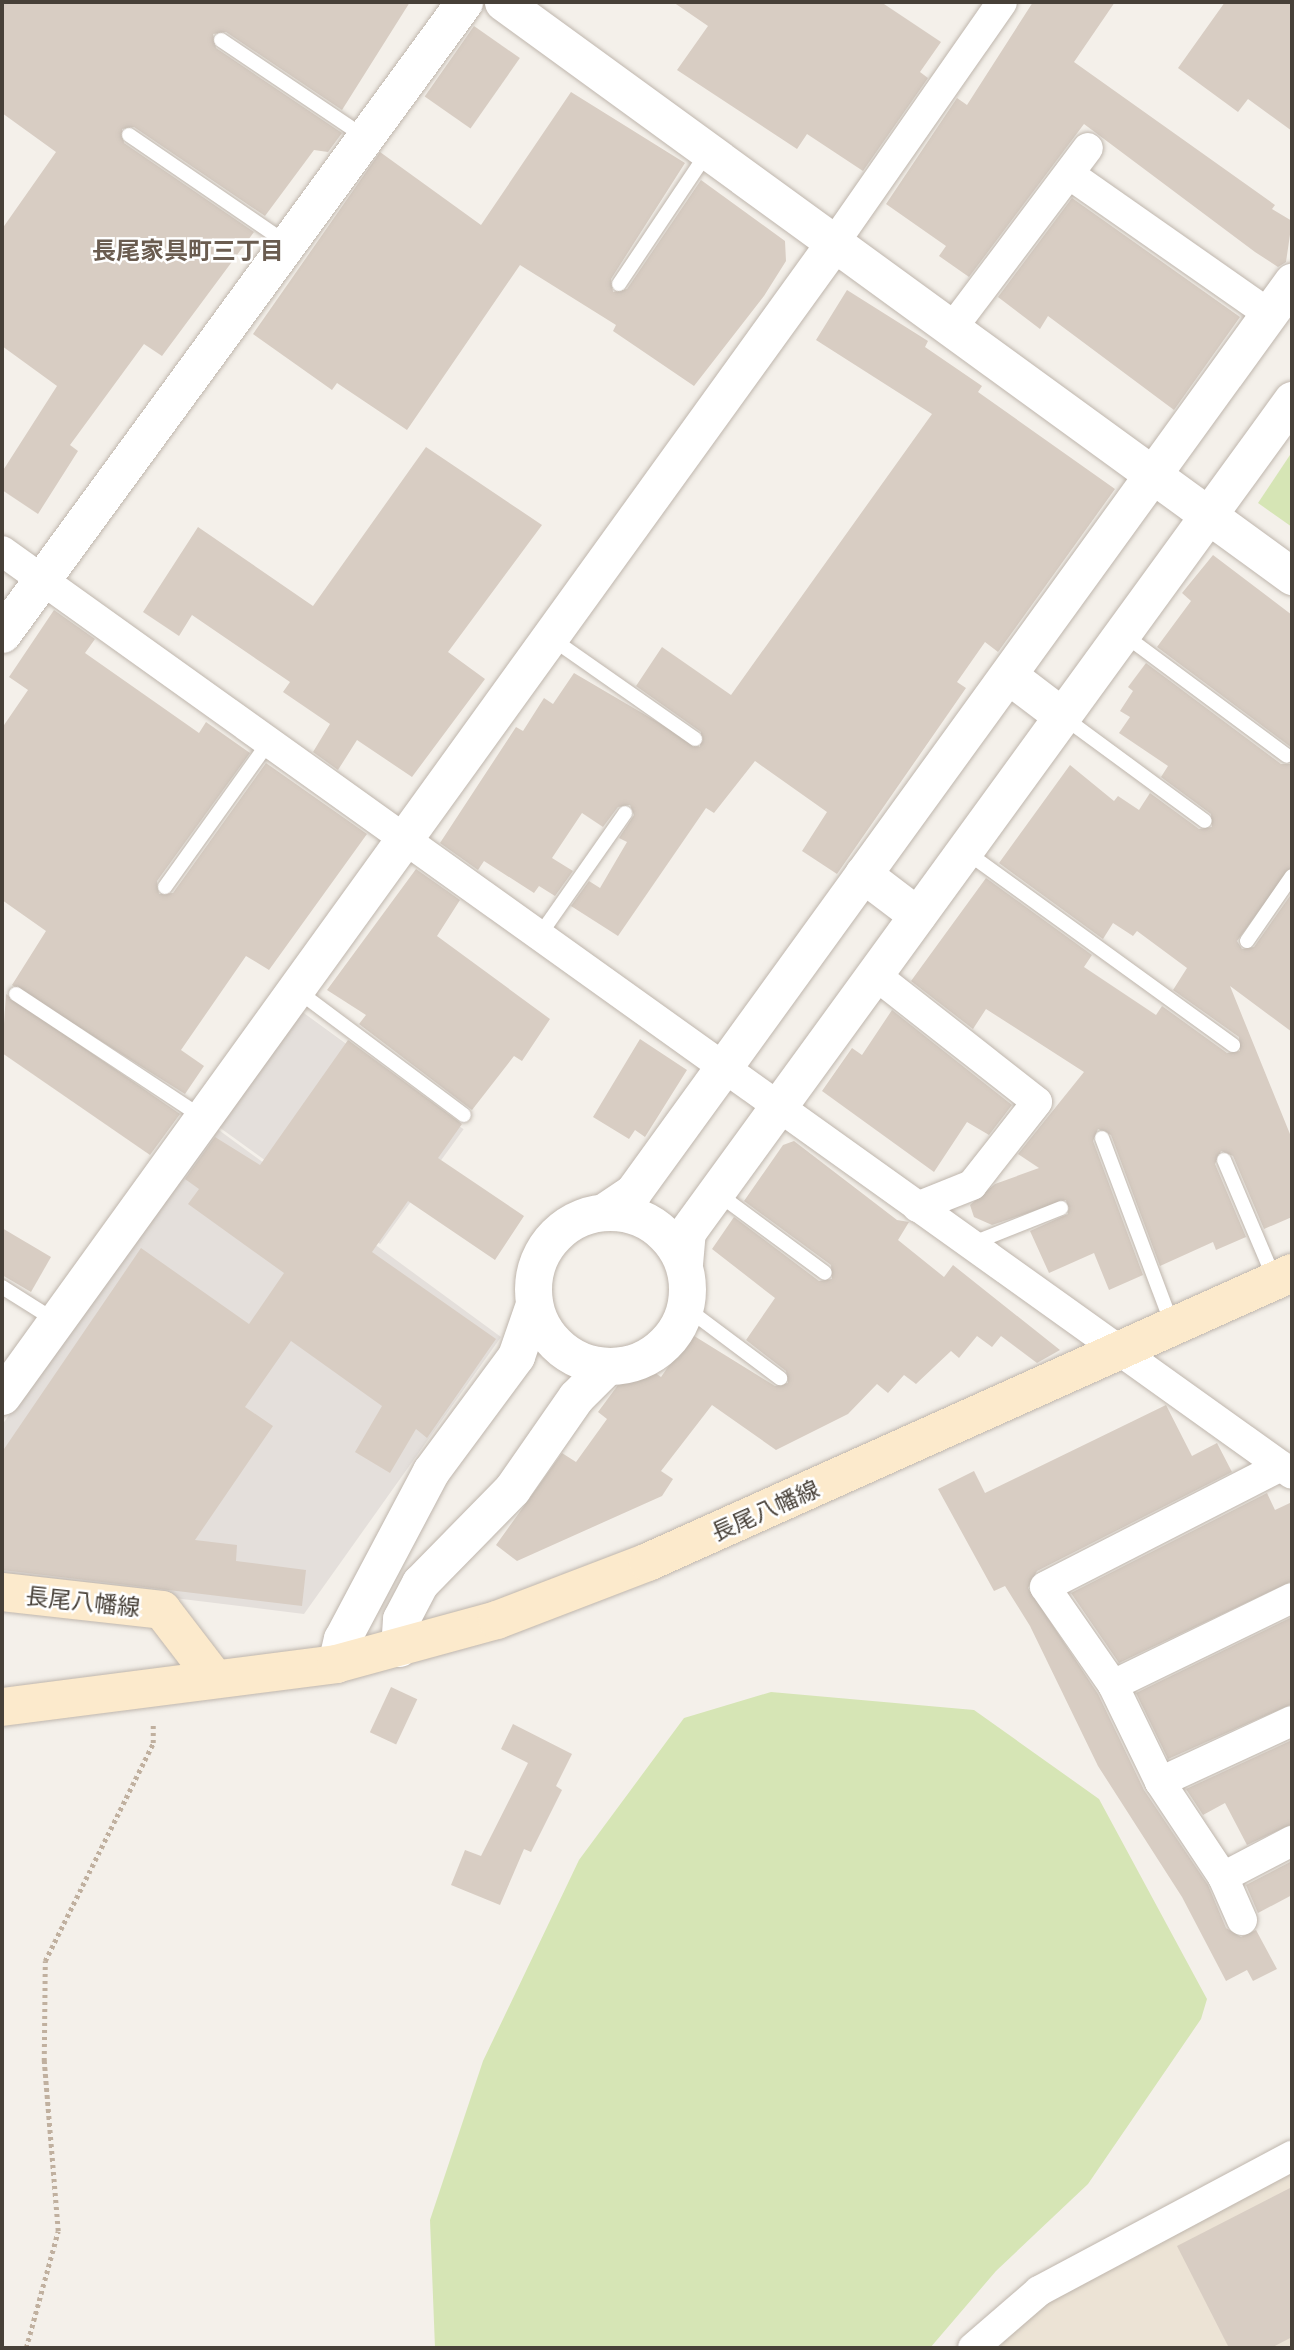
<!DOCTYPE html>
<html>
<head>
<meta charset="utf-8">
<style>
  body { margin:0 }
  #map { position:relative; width:1294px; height:2350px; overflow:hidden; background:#f4f0ea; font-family:Barlow,"Noto Sans JP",sans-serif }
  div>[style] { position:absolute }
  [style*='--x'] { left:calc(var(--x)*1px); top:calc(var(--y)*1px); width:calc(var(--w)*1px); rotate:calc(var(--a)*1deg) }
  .industrial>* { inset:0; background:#e4dfdb; transform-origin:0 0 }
  .education>* { inset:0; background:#ece3d5 }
  .green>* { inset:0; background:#d6e5b5 }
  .building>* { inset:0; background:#d8cdc3; transform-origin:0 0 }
  .path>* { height:4.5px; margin-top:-2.25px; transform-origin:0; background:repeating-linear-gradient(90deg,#c0b09f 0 3.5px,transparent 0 7px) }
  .roads { filter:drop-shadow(0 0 2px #bfb6ad) drop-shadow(0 0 2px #bfb6ad) }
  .service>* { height:14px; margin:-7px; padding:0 7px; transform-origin:7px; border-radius:7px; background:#fff }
  .minor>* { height:30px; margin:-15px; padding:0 15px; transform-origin:15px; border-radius:15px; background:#fff }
  .tertiary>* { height:37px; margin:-18.5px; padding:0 18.5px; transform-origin:18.5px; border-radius:18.5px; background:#fff }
  .tertiary>.ring { margin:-18.5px; padding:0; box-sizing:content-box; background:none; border:37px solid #fff; border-radius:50% }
  .secondary>* { height:38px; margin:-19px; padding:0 19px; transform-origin:19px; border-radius:19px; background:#fceacc }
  span { translate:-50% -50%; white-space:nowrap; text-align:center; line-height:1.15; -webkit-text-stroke:5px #fff; paint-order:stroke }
  .street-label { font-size:23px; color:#474038 }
  .neighbourhood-label { font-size:24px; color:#6a5c50; font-weight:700 }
  .frame { position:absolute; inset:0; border:4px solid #474038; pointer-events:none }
</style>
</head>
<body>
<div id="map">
  <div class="industrial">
    <i style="left:301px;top:1011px;width:201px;height:142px;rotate:36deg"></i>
    <i style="clip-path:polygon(216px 1128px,501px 1337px,304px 1614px,2px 1577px,2px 1425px)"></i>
  </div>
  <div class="education">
    <i style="clip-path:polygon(1292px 2172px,1292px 2348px,998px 2348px,1041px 2306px)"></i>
  </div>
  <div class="green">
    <i style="clip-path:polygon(1292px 452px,1292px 527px,1258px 503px)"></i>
    <i style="clip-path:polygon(771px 1692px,974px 1710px,1099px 1799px,1207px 1999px,1201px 2019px,1088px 2184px,996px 2271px,930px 2348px,435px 2348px,430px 2220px,483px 2061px,579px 1860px,684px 1718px)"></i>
  </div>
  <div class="building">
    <i style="clip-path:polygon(2px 2px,410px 2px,342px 110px,226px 32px,213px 34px,216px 48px,342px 133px,328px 152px,314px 150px,265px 216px,134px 127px,122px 129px,124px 143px,254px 232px,162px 356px,144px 344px,70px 445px,78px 451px,38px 514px,2px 490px,2px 472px,57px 386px,2px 346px,2px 229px,56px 152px,2px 113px)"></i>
    <i style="clip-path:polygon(673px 2px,881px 2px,941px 42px,920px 72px,928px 78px,863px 171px,807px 134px,797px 149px,677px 70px,708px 26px)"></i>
    <i style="clip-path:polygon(1033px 2px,1115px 2px,1074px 62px,1275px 205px,1272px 209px,1292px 221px,1286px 262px,1278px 267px,1255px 252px,1084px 124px,969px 277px,939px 256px,946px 246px,886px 204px,957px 98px,967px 105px)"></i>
    <i style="clip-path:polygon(1225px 2px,1292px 2px,1292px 131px,1248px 99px,1238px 112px,1178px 68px)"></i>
    <i style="left:474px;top:26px;width:56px;height:86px;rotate:35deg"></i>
    <i style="clip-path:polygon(571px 92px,685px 163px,611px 279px,613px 292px,627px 289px,701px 180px,785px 241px,786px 261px,764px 296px,694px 386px,613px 331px,616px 325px,520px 265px,407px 430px,337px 383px,332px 390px,253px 334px,380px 152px,481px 225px)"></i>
    <i style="clip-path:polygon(1072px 198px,1240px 317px,1174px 410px,1048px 316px,1040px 329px,998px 297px)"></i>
    <i style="clip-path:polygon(847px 290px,928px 341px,925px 347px,982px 386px,978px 392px,1115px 489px,998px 652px,985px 642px,957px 682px,966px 688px,837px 874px,802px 851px,827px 812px,755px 761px,714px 813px,706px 808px,618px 936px,571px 906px,589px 881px,600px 888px,627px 842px,619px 838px,634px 815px,630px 805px,618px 807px,603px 827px,582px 813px,552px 858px,573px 871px,555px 896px,539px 886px,534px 893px,484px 861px,478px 870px,440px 843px,516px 727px,523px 731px,544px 698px,553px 704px,574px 673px,700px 747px,701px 732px,636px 686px,662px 647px,731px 695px,932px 414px,816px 340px)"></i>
    <i style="clip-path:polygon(426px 447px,542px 525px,448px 652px,485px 679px,412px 777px,357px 740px,338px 770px,313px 752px,330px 724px,283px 692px,290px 682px,192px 615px,179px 636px,143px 612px,198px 527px,313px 606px)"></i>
    <i style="clip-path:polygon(1213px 555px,1292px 615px,1292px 748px,1157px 647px,1191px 601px,1182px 593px)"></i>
    <i style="clip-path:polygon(54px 610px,95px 639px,85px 653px,199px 733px,206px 722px,250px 753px,157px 881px,159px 894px,173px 893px,266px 763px,367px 834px,269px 970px,246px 956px,181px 1050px,204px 1066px,185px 1094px,12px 985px,46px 931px,2px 900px,2px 728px,28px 690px,9px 677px)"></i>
    <i style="clip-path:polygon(1146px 663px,1281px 764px,1292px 764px,1292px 866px,1237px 941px,1242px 949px,1254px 947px,1292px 893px,1292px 1032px,1230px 986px,1292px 1139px,1292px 1217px,1264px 1229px,1233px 1156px,1221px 1151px,1215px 1164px,1246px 1237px,1216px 1250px,1213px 1242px,1160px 1266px,1111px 1135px,1098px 1129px,1093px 1141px,1143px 1275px,1109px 1290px,1094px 1253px,1049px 1273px,1030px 1231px,1068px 1214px,1066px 1200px,992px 1225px,974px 1217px,970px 1205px,995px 1184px,1039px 1168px,1018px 1154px,1084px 1072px,986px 1009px,973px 1029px,911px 981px,986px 878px,1092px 955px,1084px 967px,1156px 1015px,1162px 1006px,1227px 1053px,1240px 1051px,1239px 1037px,1173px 990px,1187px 968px,1137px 931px,1133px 936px,1113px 923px,1103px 939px,999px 863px,1070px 765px,1114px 801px,1118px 796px,1139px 810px,1150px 793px,1199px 829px,1212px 827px,1211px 814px,1161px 777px,1168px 766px,1119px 733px,1130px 717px,1120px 711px,1133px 691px,1128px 687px)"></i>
    <i style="clip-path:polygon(416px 869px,460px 900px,437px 936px,550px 1019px,522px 1061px,514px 1056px,472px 1110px,359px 1024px,366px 1015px,327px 990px)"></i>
    <i style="clip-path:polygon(6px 994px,180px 1114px,150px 1155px,2px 1053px)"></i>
    <i style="clip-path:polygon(892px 1010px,1012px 1105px,989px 1135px,967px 1122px,934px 1172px,822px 1091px,852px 1048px,862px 1055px)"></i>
    <i style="clip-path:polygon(640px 1039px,687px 1070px,645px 1137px,635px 1130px,629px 1139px,593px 1117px)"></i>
    <i style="clip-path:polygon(348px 1040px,462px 1124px,438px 1158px,524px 1216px,495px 1260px,408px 1201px,372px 1252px,496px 1339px,427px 1438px,416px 1429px,390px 1473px,355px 1452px,382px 1406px,291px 1341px,245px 1407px,273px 1426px,195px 1540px,237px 1545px,236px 1561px,306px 1570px,302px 1606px,2px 1570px,2px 1452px,141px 1248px,249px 1324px,284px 1273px,188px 1204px,199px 1189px,185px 1179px,215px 1137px,260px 1165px)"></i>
    <i style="clip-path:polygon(794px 1141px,897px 1220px,909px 1222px,898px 1240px,944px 1277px,953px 1265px,1060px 1350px,1037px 1363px,1001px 1336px,992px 1347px,977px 1336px,959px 1358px,951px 1351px,916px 1384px,904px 1375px,888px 1393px,877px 1384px,848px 1414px,776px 1450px,712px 1405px,661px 1471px,673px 1479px,662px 1496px,517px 1561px,496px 1545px,562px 1453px,576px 1462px,607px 1419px,598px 1412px,618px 1385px,650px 1369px,661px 1377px,691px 1334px,775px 1386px,788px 1383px,786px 1371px,746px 1340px,775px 1298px,712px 1249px,734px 1217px,819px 1281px,832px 1279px,831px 1265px,744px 1201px,783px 1145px)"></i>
    <i style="clip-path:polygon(2px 1228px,51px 1257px,31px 1292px,2px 1275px)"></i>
    <i style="clip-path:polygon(1166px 1405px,1192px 1456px,1217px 1443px,1232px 1472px,1037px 1571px,1028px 1588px,1098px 1694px,1144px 1790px,1208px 1885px,1226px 1928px,1241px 1937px,1256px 1930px,1277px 1969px,1253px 1981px,1247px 1970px,1226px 1981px,1182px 1897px,1098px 1766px,1030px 1626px,1005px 1586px,994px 1591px,938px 1489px,974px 1471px,985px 1493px)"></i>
    <i style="clip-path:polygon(1267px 1493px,1275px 1510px,1292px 1502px,1292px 1581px,1119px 1663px,1071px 1593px)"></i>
    <i style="clip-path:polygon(1292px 1617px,1292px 1704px,1168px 1759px,1136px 1693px)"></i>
    <i style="left:391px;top:1687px;width:29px;height:50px;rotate:25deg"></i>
    <i style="clip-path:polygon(513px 1724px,572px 1754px,556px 1786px,562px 1790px,531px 1852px,524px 1849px,500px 1905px,451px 1885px,465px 1850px,481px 1856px,528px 1763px,501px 1749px)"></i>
    <i style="clip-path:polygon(1292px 1740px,1292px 1824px,1247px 1845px,1225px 1803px,1203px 1815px,1186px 1789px)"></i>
    <i style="clip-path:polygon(1292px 1861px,1292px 1895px,1258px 1913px,1246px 1885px)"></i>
    <i style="clip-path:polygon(1292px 2187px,1292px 2337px,1271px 2348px,1229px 2348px,1177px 2246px)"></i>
  </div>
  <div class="path">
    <i style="--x:26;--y:2348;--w:121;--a:-74.7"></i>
    <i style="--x:58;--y:2231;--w:171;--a:-94.7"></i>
    <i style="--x:44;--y:2061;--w:100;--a:-89.4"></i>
    <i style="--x:45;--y:1961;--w:243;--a:-63.6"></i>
    <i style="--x:153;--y:1743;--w:20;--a:-90"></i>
  </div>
  <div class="roads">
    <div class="service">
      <i style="--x:221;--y:40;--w:174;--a:34"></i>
      <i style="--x:129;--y:135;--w:189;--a:34.4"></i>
      <i style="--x:619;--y:284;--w:158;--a:-56.1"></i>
      <i style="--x:1123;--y:634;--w:204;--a:36.6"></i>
      <i style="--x:551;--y:638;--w:176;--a:35"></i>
      <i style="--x:1062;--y:716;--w:177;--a:36.3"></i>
      <i style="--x:965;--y:851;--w:331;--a:35.9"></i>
      <i style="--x:165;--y:887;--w:178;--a:-54.4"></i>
      <i style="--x:539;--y:936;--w:150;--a:-55"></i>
      <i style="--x:1247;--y:941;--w:79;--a:-55.3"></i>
      <i style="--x:298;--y:991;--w:207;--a:36.8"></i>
      <i style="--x:16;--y:994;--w:223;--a:33.5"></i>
      <i style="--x:1102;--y:1138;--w:199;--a:69.4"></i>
      <i style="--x:1224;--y:1160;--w:128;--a:67"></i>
      <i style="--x:717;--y:1193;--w:134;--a:36.5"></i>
      <i style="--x:971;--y:1244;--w:97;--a:-21.8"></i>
      <i style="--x:2;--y:1287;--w:64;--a:32.2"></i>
      <i style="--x:685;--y:1307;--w:119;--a:36.8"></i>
    </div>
    <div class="minor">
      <i style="--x:1069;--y:174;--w:244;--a:35"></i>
      <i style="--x:832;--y:246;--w:297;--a:-55.1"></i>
      <i style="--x:950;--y:331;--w:229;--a:-53"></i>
      <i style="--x:2;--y:551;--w:1586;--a:35.58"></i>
      <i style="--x:874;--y:974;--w:207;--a:38.1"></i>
      <i style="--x:1037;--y:1102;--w:105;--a:128.1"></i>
      <i style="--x:972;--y:1185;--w:59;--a:158.2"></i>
      <i style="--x:1281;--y:1466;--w:265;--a:152.9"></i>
      <i style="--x:1045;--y:1587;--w:119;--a:55.2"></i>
      <i style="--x:1113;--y:1685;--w:108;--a:64.1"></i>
      <i style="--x:1160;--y:1782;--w:114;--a:56.4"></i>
      <i style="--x:1223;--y:1877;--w:78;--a:-27.6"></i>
      <i style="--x:1113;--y:1685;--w:199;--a:-25.9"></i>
      <i style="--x:1160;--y:1782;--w:145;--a:-24.8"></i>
      <i style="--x:1223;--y:1877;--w:47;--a:66.2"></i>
      <i style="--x:973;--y:2348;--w:87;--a:-40.8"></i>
      <i style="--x:1039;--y:2291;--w:287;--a:-28.1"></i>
    </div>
    <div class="tertiary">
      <i style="--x:503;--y:2;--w:976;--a:36.04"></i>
      <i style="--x:2;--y:634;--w:783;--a:-53.83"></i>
      <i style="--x:1008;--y:675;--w:68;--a:37.2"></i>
      <i style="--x:863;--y:874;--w:68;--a:37.2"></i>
      <i style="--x:605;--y:1211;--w:34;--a:-34"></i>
      <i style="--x:633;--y:1192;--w:1124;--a:-54.09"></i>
      <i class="ring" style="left:533px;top:1212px;width:117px;height:117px"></i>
      <i style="--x:684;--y:1264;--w:32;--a:-85"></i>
      <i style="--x:687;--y:1232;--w:1029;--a:-53.98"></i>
      <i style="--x:2;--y:1396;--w:1418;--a:-54.18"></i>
      <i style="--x:399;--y:1648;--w:29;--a:-86"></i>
      <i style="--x:401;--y:1619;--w:41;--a:-62.2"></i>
      <i style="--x:420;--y:1583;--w:132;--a:-45.6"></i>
      <i style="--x:512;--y:1489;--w:112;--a:-55.2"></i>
      <i style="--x:576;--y:1397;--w:44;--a:-45"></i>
      <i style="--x:336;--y:1664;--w:26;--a:-77"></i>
      <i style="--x:342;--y:1639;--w:190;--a:-62.1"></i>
      <i style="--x:431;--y:1471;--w:143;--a:-53.5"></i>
      <i style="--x:516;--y:1356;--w:55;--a:-70.9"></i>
    </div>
    <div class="secondary">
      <i style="--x:2;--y:1592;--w:161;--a:6.4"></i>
      <i style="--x:162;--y:1610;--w:87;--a:52.5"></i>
      <i style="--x:2;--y:1707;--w:337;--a:-7.3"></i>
      <i style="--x:336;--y:1664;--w:167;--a:-15.3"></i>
      <i style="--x:497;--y:1620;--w:162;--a:-21"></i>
      <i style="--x:648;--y:1562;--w:706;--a:-24.17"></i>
    </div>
  </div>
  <div class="street-label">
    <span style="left:765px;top:1510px;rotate:-24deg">長尾八幡線</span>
    <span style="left:83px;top:1601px;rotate:6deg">長尾八幡線</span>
  </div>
  <div class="neighbourhood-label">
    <span style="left:188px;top:250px">長尾家具町三丁目</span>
  </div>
  <div class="frame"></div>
</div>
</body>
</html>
